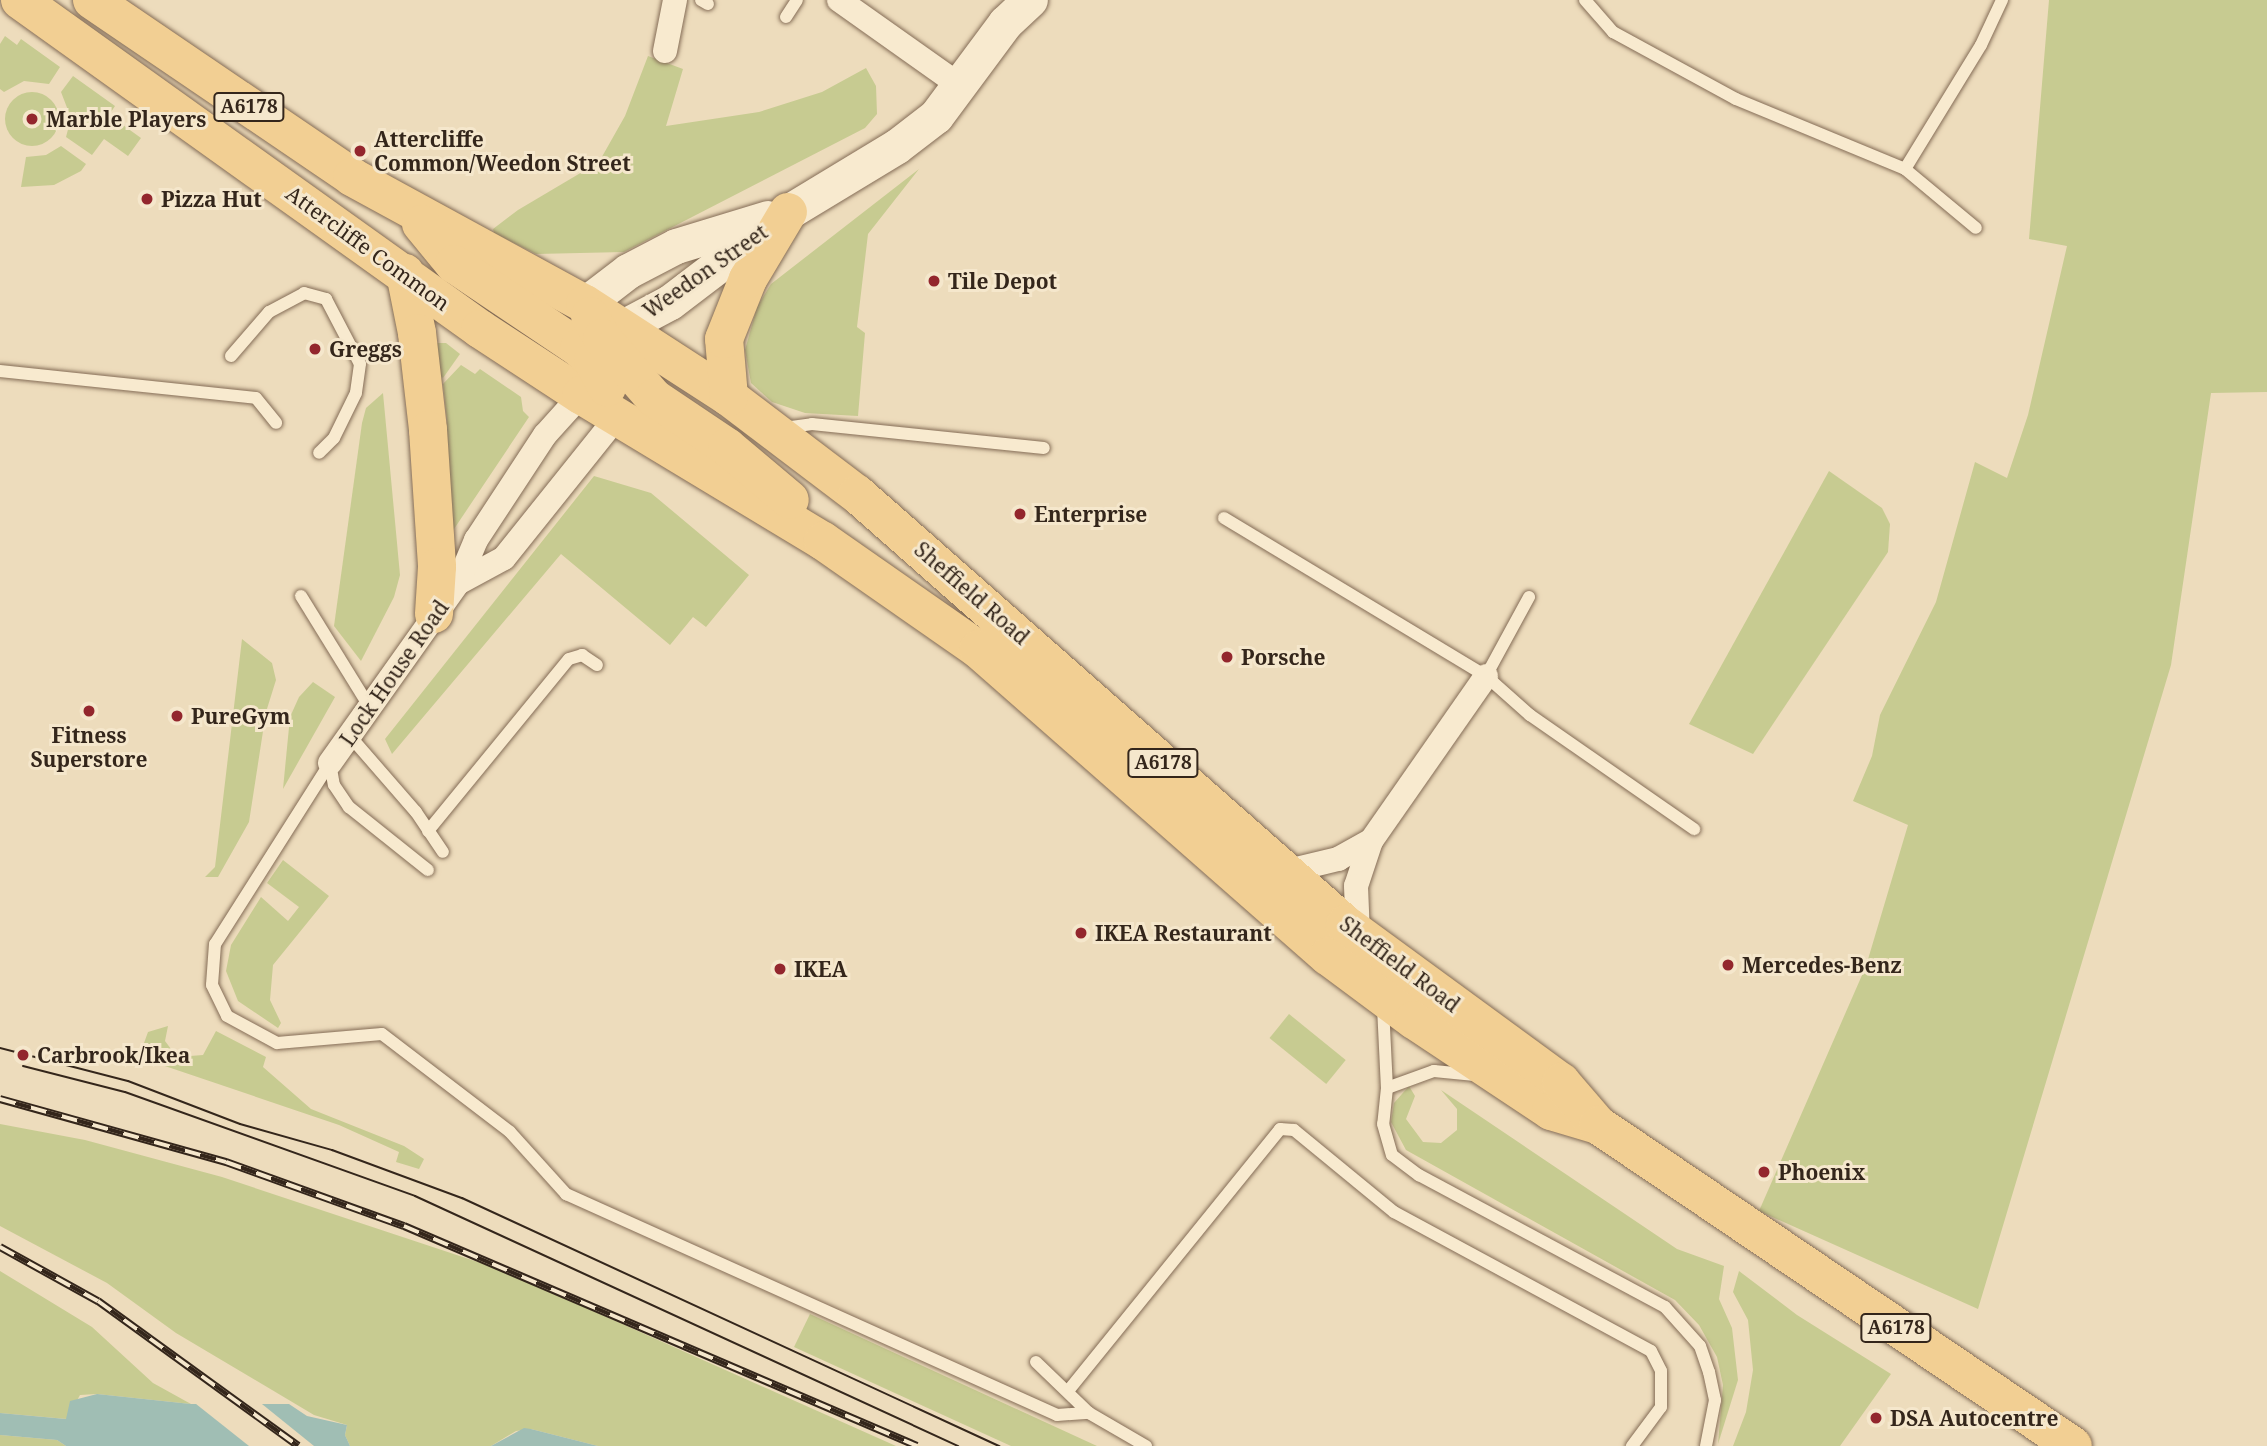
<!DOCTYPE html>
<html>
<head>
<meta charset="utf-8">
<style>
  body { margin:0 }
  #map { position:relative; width:2267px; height:1446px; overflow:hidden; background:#eddcbc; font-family:"Noto Serif",serif }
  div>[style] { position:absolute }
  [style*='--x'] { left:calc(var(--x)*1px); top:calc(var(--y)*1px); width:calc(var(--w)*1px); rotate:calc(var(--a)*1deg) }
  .green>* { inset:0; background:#c7cb91; transform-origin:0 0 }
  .round { border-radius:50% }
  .water>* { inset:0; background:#a0beb4 }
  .pier>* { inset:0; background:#eddcbc }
  .roads { filter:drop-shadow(0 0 2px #846c56) drop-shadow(0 0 2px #846c56) }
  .lane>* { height:12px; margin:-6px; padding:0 6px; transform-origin:6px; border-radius:6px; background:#f8eacf }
  .street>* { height:24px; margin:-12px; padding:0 12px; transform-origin:12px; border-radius:12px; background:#f8eacf }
  .secondary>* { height:35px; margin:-17.5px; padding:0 17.5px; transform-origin:17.5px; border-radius:17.5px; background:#f8eacf }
  .primary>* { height:38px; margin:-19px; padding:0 19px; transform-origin:19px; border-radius:19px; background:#f2cf93 }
  .tram>* { height:2px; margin:-1px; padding:0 1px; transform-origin:1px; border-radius:1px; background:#34261b }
  .rail>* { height:8px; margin-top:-4px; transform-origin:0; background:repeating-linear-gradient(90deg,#f5e7cc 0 16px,#34261b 0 32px); box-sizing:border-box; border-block:2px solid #34261b }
  .dots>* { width:19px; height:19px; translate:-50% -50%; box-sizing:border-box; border:4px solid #f5e7cc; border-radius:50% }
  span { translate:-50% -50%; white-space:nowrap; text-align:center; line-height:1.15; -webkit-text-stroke:6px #f5e7cc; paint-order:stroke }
  .shield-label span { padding:2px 5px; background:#f5e7cc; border:2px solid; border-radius:5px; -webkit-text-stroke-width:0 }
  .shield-label { font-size:19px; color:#34261b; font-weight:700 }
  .poi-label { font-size:21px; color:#34261b; font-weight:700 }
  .left { translate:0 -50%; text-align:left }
  .street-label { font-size:21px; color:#34261b }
</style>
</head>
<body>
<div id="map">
  <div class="green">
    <i style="clip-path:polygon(2049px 0,2267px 0,2267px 392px,2211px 393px,2171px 665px,1978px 1309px,1759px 1211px,1866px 966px,1908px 825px,1853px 801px,1872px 756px,1880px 715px,1936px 602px,1975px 462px,2007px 478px,2028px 415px,2067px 246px,2029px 239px)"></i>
    <i style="clip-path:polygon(5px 36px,17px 45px,21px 39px,60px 67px,49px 84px,24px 81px,4px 92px,0 89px,0 44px)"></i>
    <i style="clip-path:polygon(648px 56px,683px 69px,666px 126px,759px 112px,822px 92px,866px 68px,876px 86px,877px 114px,865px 128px,624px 252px,536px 254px,494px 233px,493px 229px,518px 210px,599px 162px,625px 116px)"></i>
    <i style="clip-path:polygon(73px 76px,115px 106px,109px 115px,141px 138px,128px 156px,104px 139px,92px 155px,66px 137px,71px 118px,61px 92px)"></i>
    <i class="round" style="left:5px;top:92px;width:54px;height:54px"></i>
    <i style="clip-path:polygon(61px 146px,86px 164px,81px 171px,54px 185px,21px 187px,26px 157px,46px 155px)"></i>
    <i style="clip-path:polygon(919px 169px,868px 234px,857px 327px,865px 333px,858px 416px,805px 413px,772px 402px,751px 383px,745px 350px,757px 307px,771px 284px)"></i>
    <i style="clip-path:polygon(431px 343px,446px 343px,460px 354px,443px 378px,434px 371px)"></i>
    <i style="clip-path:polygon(461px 365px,475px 374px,480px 369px,521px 397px,523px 411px,529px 417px,452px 532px,441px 428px,447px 421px,443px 384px)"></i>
    <i style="clip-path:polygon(383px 393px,400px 575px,394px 597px,361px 661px,334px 626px,362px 423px,366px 408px)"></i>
    <i style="clip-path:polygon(1829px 471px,1882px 508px,1890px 524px,1888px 552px,1753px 754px,1689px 724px)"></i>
    <i style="clip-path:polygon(594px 476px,651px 493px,749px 575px,706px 627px,693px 617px,670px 645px,561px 554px,392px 754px,385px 739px)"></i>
    <i style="clip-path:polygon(242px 639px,272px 663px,276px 680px,266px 712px,249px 822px,218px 877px,205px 877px,215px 867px)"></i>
    <i style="clip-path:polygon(313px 682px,335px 697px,283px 789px,290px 717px,299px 697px)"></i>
    <i style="clip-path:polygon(283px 860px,329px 896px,273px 965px,270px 1000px,281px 1023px,278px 1028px,238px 1001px,226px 971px,231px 945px,261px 897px,288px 921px,299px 907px,267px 883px)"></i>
    <i style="left:1289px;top:1014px;width:73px;height:31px;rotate:39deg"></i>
    <i style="clip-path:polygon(168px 1026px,165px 1041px,177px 1057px,203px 1055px,216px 1031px,266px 1057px,263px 1067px,311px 1109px,404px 1146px,424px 1159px,419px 1169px,396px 1162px,399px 1152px,339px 1125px,159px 1064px,144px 1043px,148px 1032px)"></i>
    <i style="clip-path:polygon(1409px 1086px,1415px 1096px,1406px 1119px,1423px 1142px,1441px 1143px,1457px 1130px,1457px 1109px,1441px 1090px,1677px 1249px,1724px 1266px,1719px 1299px,1732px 1328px,1738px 1380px,1718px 1444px,1723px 1385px,1717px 1357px,1699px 1325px,1675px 1300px,1406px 1150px,1391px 1122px,1394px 1103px)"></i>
    <i style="clip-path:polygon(0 1124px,85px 1140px,222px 1177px,499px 1269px,896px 1446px,598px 1446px,531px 1429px,516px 1431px,491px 1446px,350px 1446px,345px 1435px,347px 1425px,314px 1415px,176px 1333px,107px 1283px,0 1226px)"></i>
    <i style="clip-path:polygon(0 1271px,92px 1327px,153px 1383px,191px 1404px,97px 1394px,80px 1395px,67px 1419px,0 1413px)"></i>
    <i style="clip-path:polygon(1739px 1271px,1797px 1315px,1891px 1374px,1840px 1446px,1733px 1446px,1746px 1412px,1753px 1370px,1748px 1320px,1733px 1292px)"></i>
    <i style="clip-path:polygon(810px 1314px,1097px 1446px,1011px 1446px,794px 1347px)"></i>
    <i style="clip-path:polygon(0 1435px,57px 1440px,66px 1446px,0 1446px)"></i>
  </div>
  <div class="water">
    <i style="clip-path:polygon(97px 1394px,191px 1404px,289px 1404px,307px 1416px,347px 1425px,345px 1435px,350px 1446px,66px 1446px,57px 1440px,0 1435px,0 1413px,66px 1419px,70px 1401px)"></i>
    <i style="clip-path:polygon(524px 1428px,531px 1429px,598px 1446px,491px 1446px)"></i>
  </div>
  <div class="pier">
    <i style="clip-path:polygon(191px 1400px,257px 1400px,314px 1446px,249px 1446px)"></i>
  </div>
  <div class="roads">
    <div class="lane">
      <i style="--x:701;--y:0;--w:8;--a:30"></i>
      <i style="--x:1585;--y:0;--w:43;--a:48.8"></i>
      <i style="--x:1613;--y:32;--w:140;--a:28.6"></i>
      <i style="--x:1736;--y:99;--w:183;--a:22.5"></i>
      <i style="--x:1905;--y:169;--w:92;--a:39.7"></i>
      <i style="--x:786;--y:17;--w:20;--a:-57"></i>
      <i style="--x:1905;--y:169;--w:145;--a:-58.5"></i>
      <i style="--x:1981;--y:45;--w:50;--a:-65"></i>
      <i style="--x:231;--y:356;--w:58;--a:-49.2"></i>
      <i style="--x:269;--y:312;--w:40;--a:-28"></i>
      <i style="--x:304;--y:293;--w:23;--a:15"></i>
      <i style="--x:326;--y:299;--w:73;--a:62.4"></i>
      <i style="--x:360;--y:364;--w:29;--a:98"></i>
      <i style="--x:356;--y:393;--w:50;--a:116.1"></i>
      <i style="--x:334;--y:438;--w:21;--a:135"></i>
      <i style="--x:0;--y:371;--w:257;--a:6"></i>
      <i style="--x:256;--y:398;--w:32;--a:51"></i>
      <i style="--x:784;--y:428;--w:28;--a:-8"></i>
      <i style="--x:812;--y:424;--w:233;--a:5.9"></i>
      <i style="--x:1224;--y:518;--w:306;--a:31.1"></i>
      <i style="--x:1486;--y:676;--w:59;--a:41.6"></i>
      <i style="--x:1530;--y:715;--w:200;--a:34.8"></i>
      <i style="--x:301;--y:596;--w:129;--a:58.3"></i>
      <i style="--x:1486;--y:676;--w:90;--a:-61.4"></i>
      <i style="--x:349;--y:735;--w:102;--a:49"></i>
      <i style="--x:416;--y:812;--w:48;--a:56"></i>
      <i style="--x:330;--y:763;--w:214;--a:122.4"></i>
      <i style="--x:215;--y:944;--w:41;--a:94.2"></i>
      <i style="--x:212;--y:985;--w:34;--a:64"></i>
      <i style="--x:227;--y:1016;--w:57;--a:28.4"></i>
      <i style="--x:277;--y:1043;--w:105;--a:-4.9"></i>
      <i style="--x:382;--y:1034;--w:161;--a:37.4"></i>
      <i style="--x:510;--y:1132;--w:84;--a:47.9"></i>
      <i style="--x:566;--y:1194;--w:538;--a:24.23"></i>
      <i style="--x:1057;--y:1415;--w:32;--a:-4"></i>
      <i style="--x:330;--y:763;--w:22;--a:80"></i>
      <i style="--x:334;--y:785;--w:27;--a:56"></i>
      <i style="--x:349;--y:807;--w:101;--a:38.6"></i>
      <i style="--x:428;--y:831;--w:222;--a:-50.7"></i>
      <i style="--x:569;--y:659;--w:14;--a:-17"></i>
      <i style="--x:582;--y:655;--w:18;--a:34"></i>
      <i style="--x:1383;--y:1007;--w:81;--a:87.2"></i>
      <i style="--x:1387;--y:1088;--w:36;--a:96"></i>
      <i style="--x:1383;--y:1124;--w:32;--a:74"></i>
      <i style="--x:1392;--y:1155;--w:34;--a:37"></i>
      <i style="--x:1419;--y:1175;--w:279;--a:28.2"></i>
      <i style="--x:1665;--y:1307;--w:52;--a:48.1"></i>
      <i style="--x:1700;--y:1346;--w:28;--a:71"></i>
      <i style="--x:1709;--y:1372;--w:29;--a:78"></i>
      <i style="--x:1715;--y:1400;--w:47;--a:101.1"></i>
      <i style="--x:1387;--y:1088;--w:50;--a:-19.9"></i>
      <i style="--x:1434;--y:1071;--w:41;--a:5.6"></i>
      <i style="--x:1036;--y:1362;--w:74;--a:43.9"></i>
      <i style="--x:1089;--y:1413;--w:66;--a:30.1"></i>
      <i style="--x:1068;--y:1391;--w:337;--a:-51"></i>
      <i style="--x:1280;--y:1129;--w:14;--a:4"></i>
      <i style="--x:1294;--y:1130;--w:129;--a:39.4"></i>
      <i style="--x:1394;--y:1212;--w:292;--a:28.4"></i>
      <i style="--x:1651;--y:1351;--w:22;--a:63"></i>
      <i style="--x:1661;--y:1371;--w:36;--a:90"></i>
      <i style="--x:1661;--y:1407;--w:49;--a:126.6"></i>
    </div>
    <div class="street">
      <i style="--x:839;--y:0;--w:147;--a:35.3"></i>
      <i style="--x:665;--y:51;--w:52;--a:-78.9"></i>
      <i style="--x:458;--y:583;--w:52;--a:-28.5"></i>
      <i style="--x:504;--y:558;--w:181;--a:-51.3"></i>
      <i style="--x:330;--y:763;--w:221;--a:-54.6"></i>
      <i style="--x:458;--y:583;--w:47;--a:-67.3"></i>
      <i style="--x:476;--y:540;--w:126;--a:-56.7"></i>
      <i style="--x:545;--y:435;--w:54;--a:-48"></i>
      <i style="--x:1371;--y:841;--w:201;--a:-55.1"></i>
      <i style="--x:1284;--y:872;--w:56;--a:-13.5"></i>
      <i style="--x:1338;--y:859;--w:38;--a:-29"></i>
      <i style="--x:1371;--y:841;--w:47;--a:108.4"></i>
      <i style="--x:1356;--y:886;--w:49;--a:87.7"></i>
    </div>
    <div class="secondary">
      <i style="--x:585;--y:304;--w:54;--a:-37.5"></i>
      <i style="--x:628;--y:271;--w:54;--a:-27.5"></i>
      <i style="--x:676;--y:246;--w:96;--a:-16.9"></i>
      <i style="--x:621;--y:328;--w:55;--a:-28"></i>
      <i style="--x:670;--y:302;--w:148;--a:-37.3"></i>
      <i style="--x:788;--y:212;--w:127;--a:-31.2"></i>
      <i style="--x:897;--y:146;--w:49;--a:-37.6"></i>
      <i style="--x:936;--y:116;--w:116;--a:-53.4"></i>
      <i style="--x:1005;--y:23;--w:34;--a:-43"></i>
    </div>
    <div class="primary">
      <i style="--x:20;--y:0;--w:566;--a:35.57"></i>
      <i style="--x:480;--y:329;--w:121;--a:33.2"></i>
      <i style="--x:581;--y:395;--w:283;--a:31.1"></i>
      <i style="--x:823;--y:541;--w:189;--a:34.9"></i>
      <i style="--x:978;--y:649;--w:466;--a:41.3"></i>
      <i style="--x:1328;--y:956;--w:107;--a:36.7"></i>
      <i style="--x:1414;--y:1020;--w:164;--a:33.6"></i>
      <i style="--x:1551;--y:1111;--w:49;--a:16.6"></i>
      <i style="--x:92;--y:0;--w:315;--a:34.2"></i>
      <i style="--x:352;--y:177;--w:265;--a:28.6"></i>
      <i style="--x:585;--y:304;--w:171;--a:32.9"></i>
      <i style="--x:729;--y:397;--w:161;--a:37.2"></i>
      <i style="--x:857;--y:494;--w:650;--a:41.38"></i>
      <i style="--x:1345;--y:924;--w:268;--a:36.2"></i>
      <i style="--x:1561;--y:1082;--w:57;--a:49.3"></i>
      <i style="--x:1598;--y:1125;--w:573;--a:34.05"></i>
      <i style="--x:421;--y:224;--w:52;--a:50.5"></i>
      <i style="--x:454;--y:264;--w:151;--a:33.9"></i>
      <i style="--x:579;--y:348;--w:19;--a:43"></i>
      <i style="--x:593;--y:361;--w:30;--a:62"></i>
      <i style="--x:405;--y:273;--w:61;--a:78.7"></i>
      <i style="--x:417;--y:333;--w:98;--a:83.5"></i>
      <i style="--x:428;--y:430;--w:137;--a:86.2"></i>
      <i style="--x:437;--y:567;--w:47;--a:93.7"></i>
      <i style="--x:590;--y:316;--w:25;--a:61"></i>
      <i style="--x:602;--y:338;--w:79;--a:49.1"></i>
      <i style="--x:654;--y:398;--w:88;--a:33.9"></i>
      <i style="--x:727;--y:447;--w:82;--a:40.1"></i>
      <i style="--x:729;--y:397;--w:58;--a:-94.9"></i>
      <i style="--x:724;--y:339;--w:65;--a:-68.2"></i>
      <i style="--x:748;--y:279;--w:78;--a:-59.2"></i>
    </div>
  </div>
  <div class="tram">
    <i style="--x:0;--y:1048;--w:132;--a:14.5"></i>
    <i style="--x:128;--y:1081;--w:120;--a:21"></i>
    <i style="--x:240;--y:1124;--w:96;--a:15.8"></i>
    <i style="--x:332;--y:1150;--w:139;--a:20.3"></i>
    <i style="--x:462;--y:1198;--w:592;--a:24.79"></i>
    <i style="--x:23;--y:1066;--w:105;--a:14.3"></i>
    <i style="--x:125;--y:1092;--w:308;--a:19.7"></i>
    <i style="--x:415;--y:1196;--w:598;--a:24.72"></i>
  </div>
  <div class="rail">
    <i style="--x:0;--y:1099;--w:235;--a:15.6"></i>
    <i style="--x:226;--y:1162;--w:189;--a:19.8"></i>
    <i style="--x:404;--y:1226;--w:558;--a:23.21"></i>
    <i style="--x:0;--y:1247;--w:112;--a:28.9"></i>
    <i style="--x:98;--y:1301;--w:247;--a:35.9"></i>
  </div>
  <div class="dots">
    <i style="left:32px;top:119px;background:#93262d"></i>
    <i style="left:360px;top:151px;background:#93262d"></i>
    <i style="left:147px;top:199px;background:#93262d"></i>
    <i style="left:934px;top:281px;background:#93262d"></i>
    <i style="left:315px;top:349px;background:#93262d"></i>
    <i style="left:1020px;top:514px;background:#93262d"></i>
    <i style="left:1227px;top:657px;background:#93262d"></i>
    <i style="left:89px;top:711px;background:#93262d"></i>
    <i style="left:177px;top:716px;background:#93262d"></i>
    <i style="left:1081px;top:933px;background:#93262d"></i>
    <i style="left:1728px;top:965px;background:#93262d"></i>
    <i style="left:780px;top:969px;background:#93262d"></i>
    <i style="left:23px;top:1055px;background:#93262d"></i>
    <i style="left:1764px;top:1172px;background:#93262d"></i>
    <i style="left:1876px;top:1418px;background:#93262d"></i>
  </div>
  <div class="shield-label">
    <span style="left:249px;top:107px">A6178</span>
    <span style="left:1163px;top:763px">A6178</span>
    <span style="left:1896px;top:1328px">A6178</span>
  </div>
  <div class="poi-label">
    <span class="left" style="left:46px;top:119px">Marble Players</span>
    <span class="left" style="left:374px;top:151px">Attercliffe<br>Common/Weedon Street</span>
    <span class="left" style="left:161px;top:199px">Pizza Hut</span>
    <span class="left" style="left:948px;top:281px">Tile Depot</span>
    <span class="left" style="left:329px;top:349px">Greggs</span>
    <span class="left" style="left:1034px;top:514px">Enterprise</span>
    <span class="left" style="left:1241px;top:657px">Porsche</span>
    <span class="left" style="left:191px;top:716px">PureGym</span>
    <span style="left:89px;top:747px">Fitness<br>Superstore</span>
    <span class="left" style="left:1095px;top:933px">IKEA Restaurant</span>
    <span class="left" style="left:1742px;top:965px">Mercedes-Benz</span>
    <span class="left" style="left:794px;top:969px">IKEA</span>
    <span class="left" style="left:37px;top:1055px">Carbrook/Ikea</span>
    <span class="left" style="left:1778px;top:1172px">Phoenix</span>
    <span class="left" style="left:1890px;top:1418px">DSA Autocentre</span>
  </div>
  <div class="street-label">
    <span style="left:368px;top:248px;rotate:36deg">Attercliffe Common</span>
    <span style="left:705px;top:271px;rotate:-35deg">Weedon Street</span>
    <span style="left:972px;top:593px;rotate:41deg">Sheffield Road</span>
    <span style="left:394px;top:673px;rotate:-55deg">Lock House Road</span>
    <span style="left:1400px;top:964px;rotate:37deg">Sheffield Road</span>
  </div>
</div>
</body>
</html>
